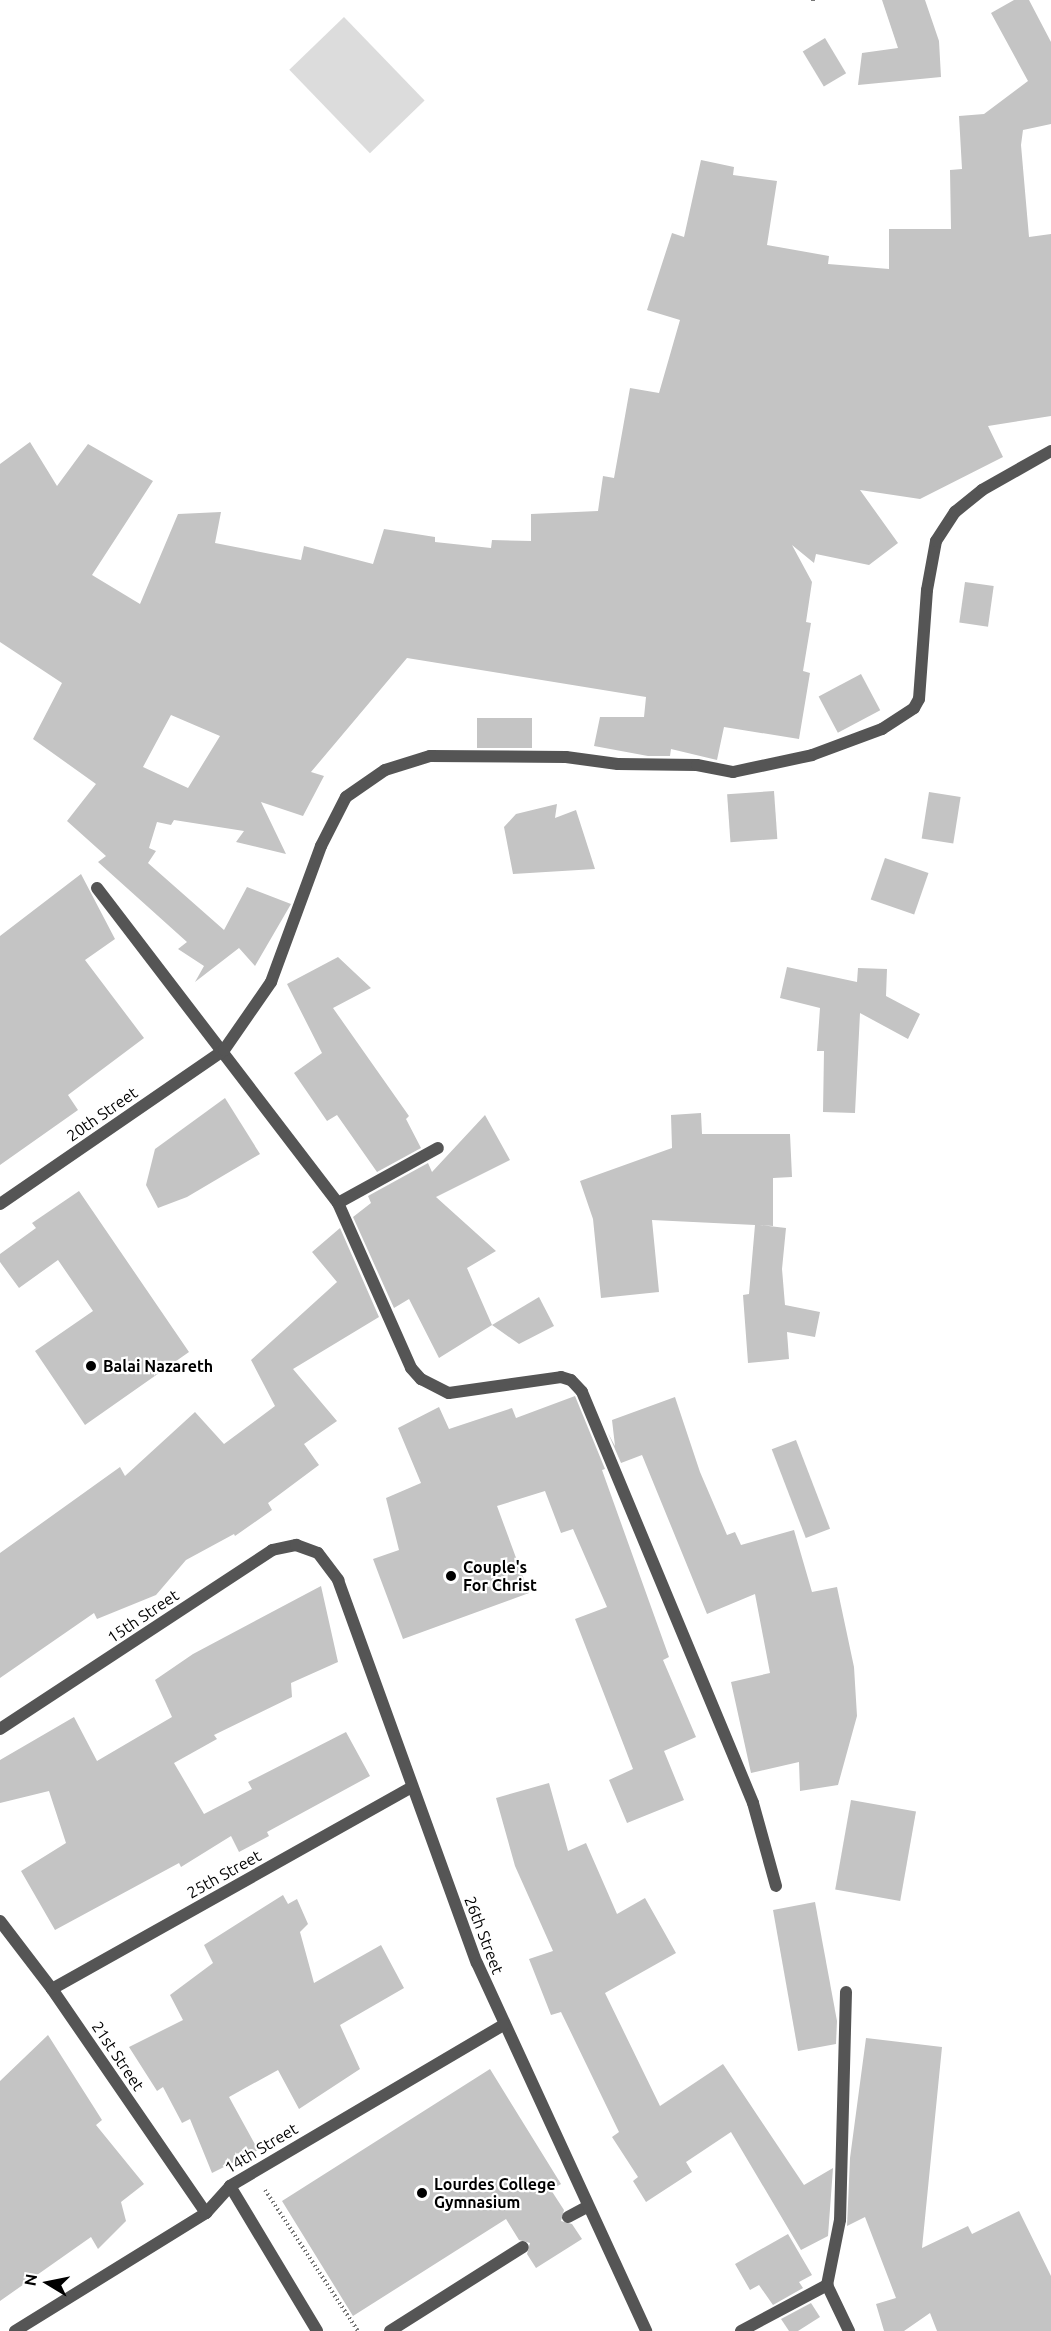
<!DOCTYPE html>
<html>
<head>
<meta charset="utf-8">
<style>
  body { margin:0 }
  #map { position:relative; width:1051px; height:2331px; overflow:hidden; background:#fff; font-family:Ubuntu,sans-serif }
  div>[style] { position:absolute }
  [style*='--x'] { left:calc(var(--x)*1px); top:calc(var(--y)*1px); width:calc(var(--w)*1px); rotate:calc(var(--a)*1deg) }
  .green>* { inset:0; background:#dcdcdc; transform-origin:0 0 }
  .building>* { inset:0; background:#c4c4c4; transform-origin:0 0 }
  .path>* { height:4px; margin-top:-2px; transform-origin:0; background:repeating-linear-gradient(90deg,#777 0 1.5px,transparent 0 4.5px) }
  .lane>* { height:12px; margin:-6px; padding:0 6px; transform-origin:6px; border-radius:6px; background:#555 }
  .street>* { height:12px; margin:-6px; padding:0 6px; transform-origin:6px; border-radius:6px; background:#555 }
  .dots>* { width:16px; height:16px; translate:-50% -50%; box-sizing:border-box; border:3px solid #fff; border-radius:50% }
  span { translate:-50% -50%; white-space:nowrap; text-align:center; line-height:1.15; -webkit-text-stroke:4.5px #fff; paint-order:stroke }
  .street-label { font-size:16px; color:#000 }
  .poi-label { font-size:16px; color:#000; font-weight:700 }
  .left { translate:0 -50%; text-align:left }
  .north { position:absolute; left:18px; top:2253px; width:60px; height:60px; -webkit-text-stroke:4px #fff; paint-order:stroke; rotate:280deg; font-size:16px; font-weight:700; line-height:24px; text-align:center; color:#000 }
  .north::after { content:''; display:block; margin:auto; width:21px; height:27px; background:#000; clip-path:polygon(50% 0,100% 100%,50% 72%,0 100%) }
</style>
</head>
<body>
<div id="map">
  <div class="green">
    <i style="left:344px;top:17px;width:116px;height:76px;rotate:46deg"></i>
  </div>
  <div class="building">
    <i style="clip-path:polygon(882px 0,925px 0,939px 41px,941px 77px,858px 85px,862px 53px,898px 48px)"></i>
    <i style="clip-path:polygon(evenodd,1014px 0,1029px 0,1051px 42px,1051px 124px,1023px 130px,1021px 145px,1029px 237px,1051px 234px,1051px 416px,988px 426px,1003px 457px,920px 499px,860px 490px,898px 543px,869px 565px,816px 554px,814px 563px,792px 545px,812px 582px,806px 622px,811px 623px,803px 671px,810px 673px,799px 739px,724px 727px,717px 760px,671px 749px,670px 756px,648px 756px,594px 746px,600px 717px,644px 717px,646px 697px,407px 658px,311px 772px,324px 776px,303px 816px,261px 802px,286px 854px,236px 842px,244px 831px,174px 820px,171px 825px,157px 822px,149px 848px,156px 851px,148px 863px,224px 930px,247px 887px,291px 904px,255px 966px,239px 948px,195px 982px,204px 966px,178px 949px,187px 942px,98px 862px,106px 856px,67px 821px,96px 784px,33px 739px,62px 683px,0 642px,0 464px,30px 442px,57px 486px,88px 444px,153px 481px,92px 575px,140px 604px,178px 514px,221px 512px,215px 543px,301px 560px,304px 546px,373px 564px,384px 529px,435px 537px,435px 542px,491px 548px,492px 540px,531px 541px,531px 514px,598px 511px,603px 476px,614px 478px,630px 388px,659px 393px,680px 320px,647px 310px,672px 233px,684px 237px,701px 160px,734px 167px,733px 175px,777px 181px,767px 245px,829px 256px,828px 264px,889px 269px,889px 229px,951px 229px,950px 170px,962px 169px,959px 116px,984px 114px,1028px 81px,991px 13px,1014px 0,171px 715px,220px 736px,188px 788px,143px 767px,171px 715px)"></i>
    <i style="left:825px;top:38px;width:41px;height:26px;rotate:59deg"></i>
    <i style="left:965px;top:582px;width:29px;height:41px;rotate:8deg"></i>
    <i style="left:861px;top:674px;width:41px;height:48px;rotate:62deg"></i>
    <i style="left:532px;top:718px;width:30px;height:55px;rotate:90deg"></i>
    <i style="left:774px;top:791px;width:48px;height:47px;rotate:86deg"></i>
    <i style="left:929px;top:792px;width:32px;height:47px;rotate:9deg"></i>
    <i style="clip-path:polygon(557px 804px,555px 818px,576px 810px,595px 869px,513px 874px,504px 827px,516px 814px)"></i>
    <i style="left:885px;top:858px;width:46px;height:44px;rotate:19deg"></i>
    <i style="clip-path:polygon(81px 874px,115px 939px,85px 960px,144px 1038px,68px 1095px,78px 1110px,0 1165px,0 936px)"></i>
    <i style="clip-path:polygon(338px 957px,371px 988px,333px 1008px,409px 1116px,406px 1119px,421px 1148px,377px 1172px,337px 1115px,327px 1121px,294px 1073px,322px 1053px,287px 984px)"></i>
    <i style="clip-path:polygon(787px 967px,857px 982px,858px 968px,887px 969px,886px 996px,920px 1014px,908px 1039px,860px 1013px,855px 1113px,823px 1112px,824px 1051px,817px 1051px,820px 1008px,780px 998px)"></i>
    <i style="clip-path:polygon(225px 1098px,260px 1154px,187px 1197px,158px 1208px,146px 1185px,155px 1149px)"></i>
    <i style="clip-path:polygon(701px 1113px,702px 1134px,790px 1134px,792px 1177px,773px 1178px,773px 1226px,759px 1225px,786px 1228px,782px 1269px,785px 1305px,820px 1312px,815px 1337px,787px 1332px,789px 1359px,748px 1363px,743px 1295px,749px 1294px,755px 1225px,652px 1220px,659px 1292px,601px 1298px,593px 1219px,580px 1181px,672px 1148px,671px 1115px)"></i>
    <i style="clip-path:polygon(485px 1115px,510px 1160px,436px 1197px,496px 1251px,467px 1268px,492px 1325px,439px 1358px,409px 1299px,394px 1308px,353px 1217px,371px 1203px,368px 1196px,428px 1163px,432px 1172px)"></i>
    <i style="clip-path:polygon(79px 1191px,189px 1352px,85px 1425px,35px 1351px,93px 1311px,58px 1260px,19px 1288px,0 1262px,0 1254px,36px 1228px,32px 1223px)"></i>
    <i style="clip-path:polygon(340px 1228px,379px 1317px,293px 1369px,337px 1421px,304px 1444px,319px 1465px,268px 1503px,272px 1510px,235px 1536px,234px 1534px,186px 1560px,156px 1595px,97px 1619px,94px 1613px,0 1678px,0 1553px,120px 1467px,125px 1476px,195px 1412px,224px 1444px,275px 1406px,251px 1360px,337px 1282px,312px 1252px)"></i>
    <i style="clip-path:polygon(539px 1297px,554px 1326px,519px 1344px,492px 1325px)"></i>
    <i style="clip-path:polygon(575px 1396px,605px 1469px,602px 1470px,669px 1657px,663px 1660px,696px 1737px,664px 1751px,684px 1800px,627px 1823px,609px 1780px,633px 1769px,575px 1619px,607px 1607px,573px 1529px,561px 1533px,545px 1491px,497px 1506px,529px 1593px,403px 1639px,373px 1559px,399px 1550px,386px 1498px,421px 1483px,398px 1428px,439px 1407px,449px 1429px,512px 1408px,516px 1418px)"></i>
    <i style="clip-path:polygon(675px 1397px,700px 1472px,727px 1535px,735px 1532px,741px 1545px,794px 1530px,812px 1592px,837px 1587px,854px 1667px,857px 1716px,838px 1785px,800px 1791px,799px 1762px,751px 1773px,731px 1682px,770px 1673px,755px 1594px,707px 1614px,642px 1455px,621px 1463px,608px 1433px,615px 1446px,612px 1420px)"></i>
    <i style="left:796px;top:1440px;width:95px;height:26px;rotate:69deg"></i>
    <i style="clip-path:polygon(321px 1586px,338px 1662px,291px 1683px,292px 1697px,214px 1735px,217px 1739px,174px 1763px,204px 1814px,252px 1789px,248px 1782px,346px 1732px,370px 1776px,267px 1832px,269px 1836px,239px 1852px,231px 1836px,181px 1867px,179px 1863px,55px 1930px,21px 1871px,66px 1843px,49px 1791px,0 1803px,0 1760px,74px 1717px,97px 1761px,172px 1717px,155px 1680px,193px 1654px)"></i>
    <i style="clip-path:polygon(549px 1783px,568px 1851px,586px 1843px,617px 1914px,645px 1898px,676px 1953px,605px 1993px,660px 2106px,723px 2064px,804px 2185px,833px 2168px,828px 2236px,801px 2250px,731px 2132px,686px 2162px,692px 2172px,646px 2202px,633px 2181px,638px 2177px,612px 2137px,619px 2132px,561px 2012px,551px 2015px,529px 1959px,553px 1951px,515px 1866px,496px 1798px)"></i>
    <i style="left:851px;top:1800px;width:66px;height:91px;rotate:10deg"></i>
    <i style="clip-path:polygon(283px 1895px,288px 1904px,297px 1899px,308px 1924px,300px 1932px,314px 1983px,381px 1945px,404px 1988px,340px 2025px,360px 2069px,299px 2109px,278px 2070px,229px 2097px,258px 2150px,212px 2173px,190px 2119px,182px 2123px,163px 2087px,157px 2091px,129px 2047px,183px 2020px,170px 1995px,213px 1963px,204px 1945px)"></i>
    <i style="clip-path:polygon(815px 1902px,837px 2021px,836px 2044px,798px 2051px,773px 1910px)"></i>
    <i style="clip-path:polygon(48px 2035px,102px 2120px,96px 2125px,144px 2184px,121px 2202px,126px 2221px,98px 2249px,91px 2237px,0 2301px,0 2081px)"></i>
    <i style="clip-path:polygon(866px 2038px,942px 2047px,922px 2248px,968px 2226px,972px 2234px,1019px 2211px,1051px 2276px,1051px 2331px,937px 2331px,930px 2313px,904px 2331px,884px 2331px,876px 2304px,896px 2298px,865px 2217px,847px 2226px,850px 2158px)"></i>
    <i style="clip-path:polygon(490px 2069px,561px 2184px,551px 2190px,564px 2210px,561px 2221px,572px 2224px,582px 2239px,536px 2268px,527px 2254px,530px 2243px,519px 2240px,506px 2219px,353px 2316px,282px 2201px)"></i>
    <i style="clip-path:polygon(788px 2234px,812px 2275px,799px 2282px,803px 2288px,773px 2305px,759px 2285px,750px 2290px,735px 2264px)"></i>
    <i style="clip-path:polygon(811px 2303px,820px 2317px,798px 2331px,789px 2331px,781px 2319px)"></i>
  </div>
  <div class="path">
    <i style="--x:813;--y:0;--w:2;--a:90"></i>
    <i style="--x:265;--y:2190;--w:169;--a:56.6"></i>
  </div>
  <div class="lane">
    <i style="--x:230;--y:2186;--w:169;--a:59"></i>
    <i style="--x:568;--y:2217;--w:21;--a:-28"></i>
    <i style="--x:390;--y:2331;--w:157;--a:-32.3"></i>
  </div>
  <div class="street">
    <i style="--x:97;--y:888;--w:397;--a:52.6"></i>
    <i style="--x:338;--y:1203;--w:180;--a:66.1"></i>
    <i style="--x:411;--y:1368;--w:15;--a:48"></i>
    <i style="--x:421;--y:1379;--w:31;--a:27"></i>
    <i style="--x:449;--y:1393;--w:113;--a:-8.1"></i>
    <i style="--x:561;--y:1377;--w:10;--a:17"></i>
    <i style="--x:571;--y:1380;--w:16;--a:47"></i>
    <i style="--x:582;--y:1392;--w:445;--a:67.4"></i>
    <i style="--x:753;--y:1803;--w:86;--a:74.5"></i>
    <i style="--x:338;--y:1203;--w:114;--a:-28.8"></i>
    <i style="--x:0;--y:1204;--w:272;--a:-34.5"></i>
    <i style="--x:224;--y:1050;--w:83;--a:-55.3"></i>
    <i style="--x:271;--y:982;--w:145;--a:-69.8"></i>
    <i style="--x:321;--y:846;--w:55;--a:-63"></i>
    <i style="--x:346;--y:797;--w:47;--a:-34.7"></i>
    <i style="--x:385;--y:770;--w:47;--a:-17.3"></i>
    <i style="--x:430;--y:756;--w:136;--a:0.4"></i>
    <i style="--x:566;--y:757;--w:52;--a:7.7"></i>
    <i style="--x:618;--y:764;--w:79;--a:0.7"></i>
    <i style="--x:697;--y:765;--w:37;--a:11"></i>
    <i style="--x:733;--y:772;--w:81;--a:-12.1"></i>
    <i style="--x:812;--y:755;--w:75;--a:-20.4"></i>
    <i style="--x:882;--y:729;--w:38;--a:-33"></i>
    <i style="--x:914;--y:708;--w:10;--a:-61"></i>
    <i style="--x:919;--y:699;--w:109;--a:-85.8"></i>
    <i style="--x:927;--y:590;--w:50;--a:-79.6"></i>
    <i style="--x:936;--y:541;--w:35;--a:-57"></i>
    <i style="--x:955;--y:512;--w:35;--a:-39"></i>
    <i style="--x:982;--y:490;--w:79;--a:-29.5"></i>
    <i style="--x:0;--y:1729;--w:326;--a:-33.3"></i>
    <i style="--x:272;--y:1550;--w:25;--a:-12"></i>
    <i style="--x:296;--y:1545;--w:23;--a:20"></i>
    <i style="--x:318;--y:1553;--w:34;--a:53"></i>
    <i style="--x:338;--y:1580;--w:407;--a:70.1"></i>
    <i style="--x:477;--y:1963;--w:405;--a:65.3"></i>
    <i style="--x:0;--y:1921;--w:86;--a:52.6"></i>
    <i style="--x:52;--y:1989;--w:272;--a:55.5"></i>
    <i style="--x:52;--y:1989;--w:413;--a:-29.3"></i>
    <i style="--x:846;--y:1992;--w:228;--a:91.5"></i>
    <i style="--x:840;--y:2220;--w:66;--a:101.3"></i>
    <i style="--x:827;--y:2285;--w:51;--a:64.4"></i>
    <i style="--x:15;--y:2331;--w:225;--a:-31.7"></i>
    <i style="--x:206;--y:2213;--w:36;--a:-48"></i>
    <i style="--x:230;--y:2186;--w:317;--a:-30.5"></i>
    <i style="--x:741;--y:2331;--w:98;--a:-28.1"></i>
  </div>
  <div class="dots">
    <i style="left:91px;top:1366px;background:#000"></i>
    <i style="left:451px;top:1576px;background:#000"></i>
    <i style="left:422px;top:2193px;background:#000"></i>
  </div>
  <div class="street-label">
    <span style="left:102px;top:1114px;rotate:-35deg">20th Street</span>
    <span style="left:143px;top:1616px;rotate:-34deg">15th Street</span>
    <span style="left:224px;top:1874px;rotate:-29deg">25th Street</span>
    <span style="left:484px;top:1935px;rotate:69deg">26th Street</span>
    <span style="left:118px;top:2056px;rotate:56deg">21st Street</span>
    <span style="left:261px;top:2148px;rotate:-31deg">14th Street</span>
  </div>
  <div class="poi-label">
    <span class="left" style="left:103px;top:1366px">Balai Nazareth</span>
    <span class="left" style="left:463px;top:1576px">Couple's<br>For Christ</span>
    <span class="left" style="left:434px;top:2193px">Lourdes College<br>Gymnasium</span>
  </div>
  <div class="north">N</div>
</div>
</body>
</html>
